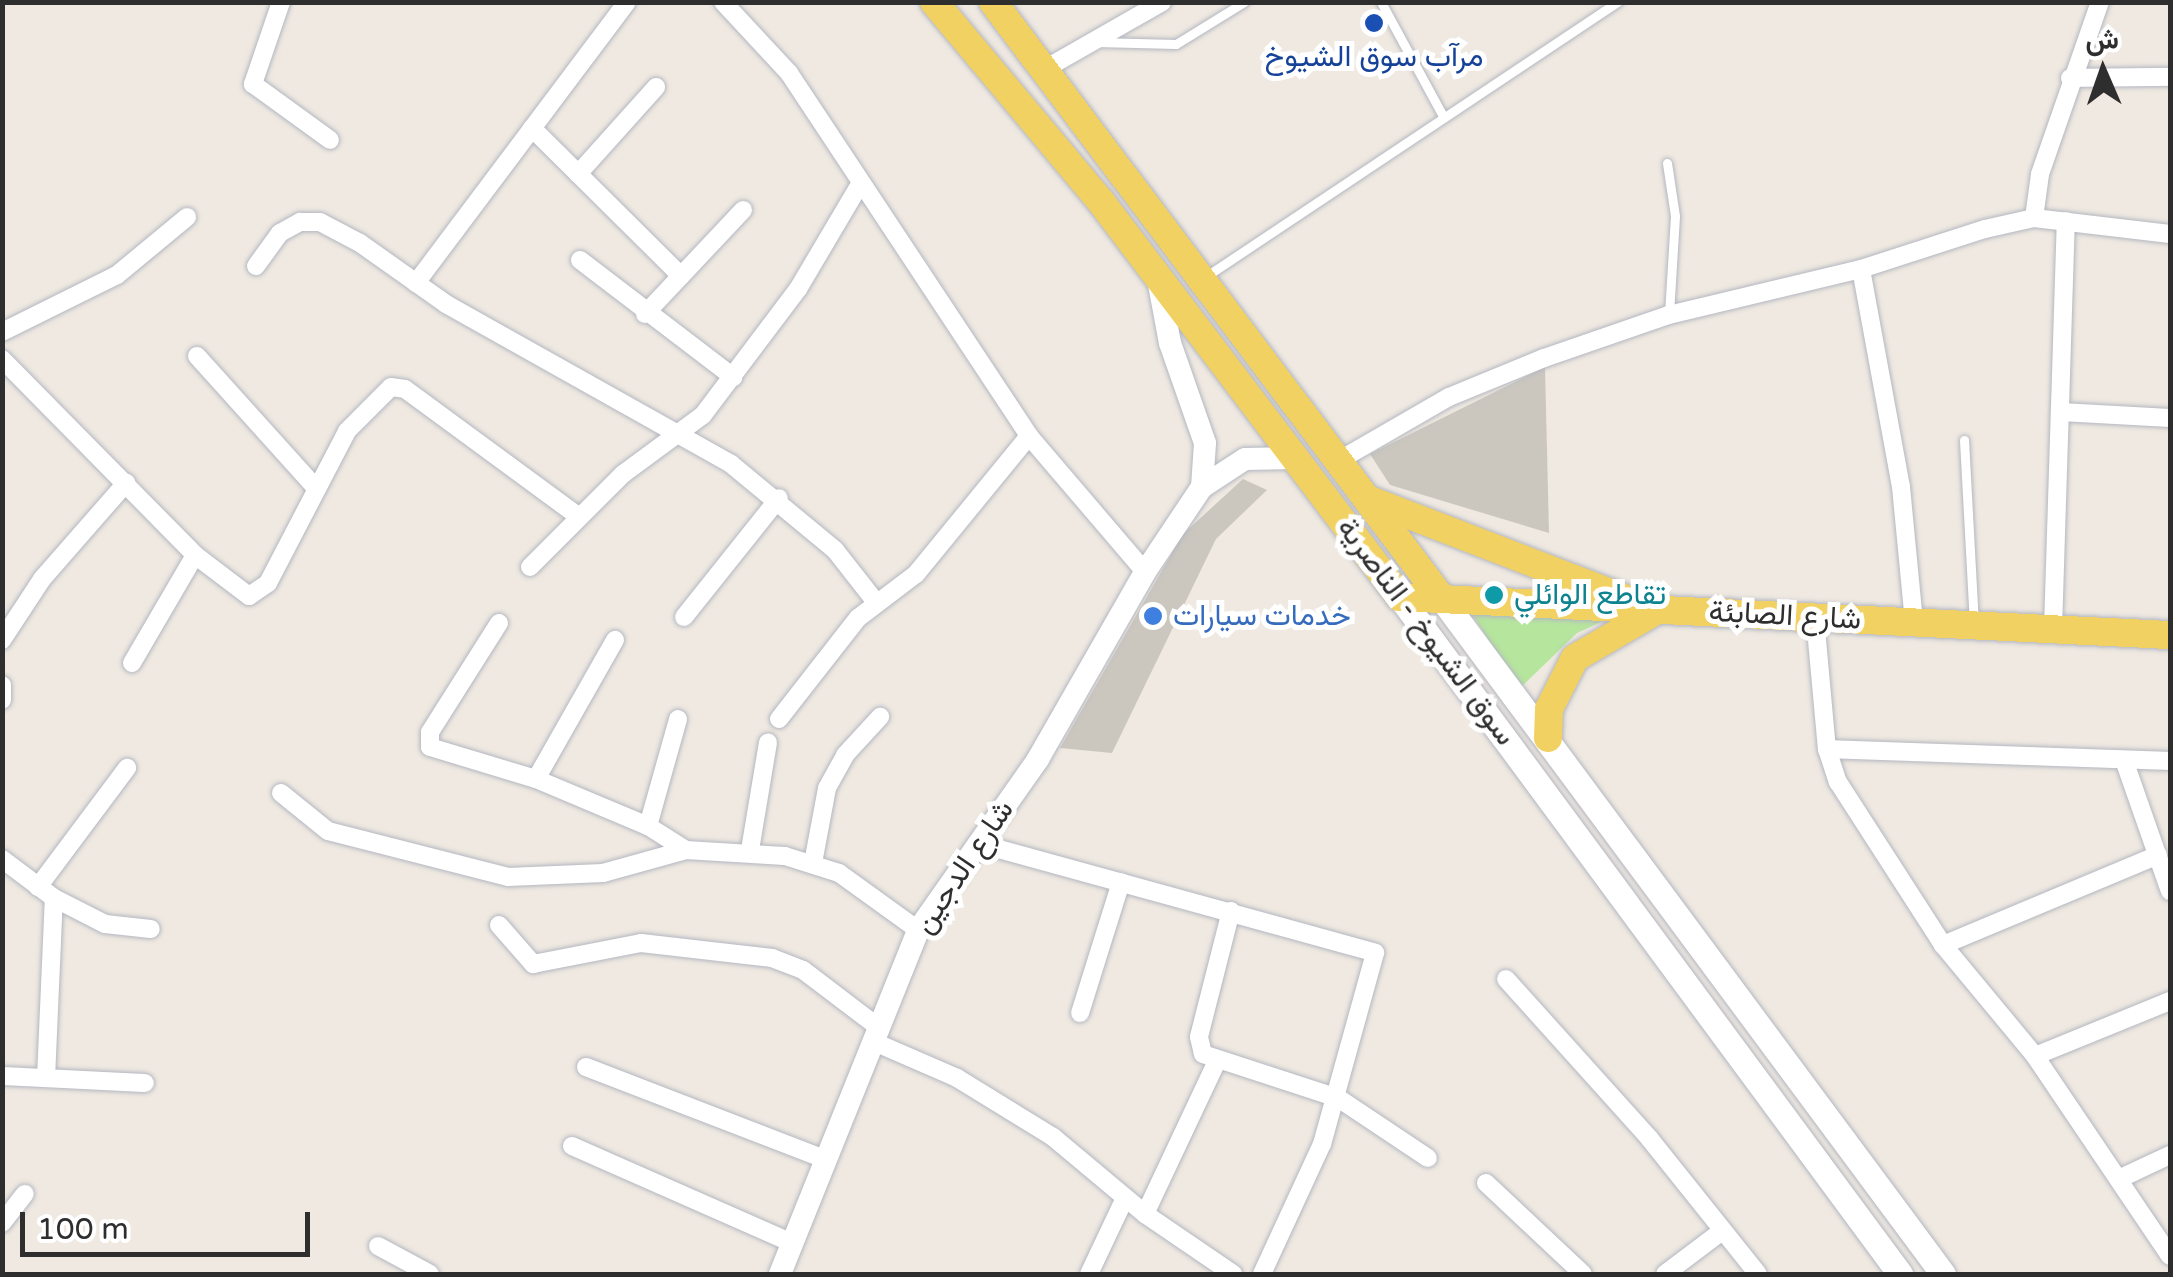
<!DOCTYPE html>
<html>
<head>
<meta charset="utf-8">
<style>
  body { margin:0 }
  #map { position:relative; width:2173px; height:1277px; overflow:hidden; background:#efe9e1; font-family:"Varela Round",Vazirmatn,sans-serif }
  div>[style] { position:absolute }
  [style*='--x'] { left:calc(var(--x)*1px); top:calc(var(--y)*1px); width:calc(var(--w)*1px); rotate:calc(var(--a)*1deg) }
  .green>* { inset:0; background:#b6e59e }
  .building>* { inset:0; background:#cbc7bf }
  .roads { filter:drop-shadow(0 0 2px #b4b7c1) drop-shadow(0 0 2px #b4b7c1) }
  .service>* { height:9px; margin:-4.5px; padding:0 4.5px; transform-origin:4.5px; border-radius:4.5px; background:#fff }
  .minor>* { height:18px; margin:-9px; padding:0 9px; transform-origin:9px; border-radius:9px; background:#fff }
  .tertiary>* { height:22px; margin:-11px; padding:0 11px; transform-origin:11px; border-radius:11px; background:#fff }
  .secondary>* { height:25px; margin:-12.5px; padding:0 12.5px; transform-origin:12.5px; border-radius:12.5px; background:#fff }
  .primary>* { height:28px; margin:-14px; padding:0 14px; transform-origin:14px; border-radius:14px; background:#f2d163 }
  .dots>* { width:28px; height:28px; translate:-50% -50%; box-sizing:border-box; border:5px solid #fff; border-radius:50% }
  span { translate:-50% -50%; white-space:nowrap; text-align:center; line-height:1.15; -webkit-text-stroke:10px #fff; paint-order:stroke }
  .transit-label { font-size:30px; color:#164399 }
  .culture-label { font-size:30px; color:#0d838f }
  .left { translate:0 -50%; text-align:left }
  .shop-label { font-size:30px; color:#366cbe }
  .street-label { font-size:30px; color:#2e2e2e }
  .frame { position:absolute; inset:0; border:5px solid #2e2e2e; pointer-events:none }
  .north { position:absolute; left:2053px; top:20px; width:100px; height:100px; -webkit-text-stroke:8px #fff; paint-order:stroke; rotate:358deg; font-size:28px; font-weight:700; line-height:40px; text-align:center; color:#2e2e2e }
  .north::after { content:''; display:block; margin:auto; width:35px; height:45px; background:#2e2e2e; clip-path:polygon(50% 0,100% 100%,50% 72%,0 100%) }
  .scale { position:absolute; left:20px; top:1212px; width:290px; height:45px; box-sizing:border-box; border:5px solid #2e2e2e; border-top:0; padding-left:12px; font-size:30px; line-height:35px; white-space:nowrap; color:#2e2e2e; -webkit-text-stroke:8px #fff; paint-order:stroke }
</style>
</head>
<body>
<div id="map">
  <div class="green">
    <i style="clip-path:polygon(1472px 614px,1599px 617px,1601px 622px,1577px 633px,1519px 689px)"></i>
  </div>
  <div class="building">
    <i style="clip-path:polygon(1545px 367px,1549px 533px,1390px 485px,1370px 454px)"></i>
    <i style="clip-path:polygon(1243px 479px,1267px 490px,1216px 539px,1112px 753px,1060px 748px,1183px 534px)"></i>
  </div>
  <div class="roads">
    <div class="service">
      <i style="--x:1381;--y:2;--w:130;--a:61.5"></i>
      <i style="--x:1096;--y:42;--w:80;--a:1.4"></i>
      <i style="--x:1176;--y:44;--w:80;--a:-31.7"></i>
      <i style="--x:1667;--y:163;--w:54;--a:81.4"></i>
      <i style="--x:1675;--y:216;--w:99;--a:93.5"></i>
      <i style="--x:1205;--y:277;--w:496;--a:-33.7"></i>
      <i style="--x:1964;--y:440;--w:182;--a:86.9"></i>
    </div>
    <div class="minor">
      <i style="--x:281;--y:2;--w:87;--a:108.9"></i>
      <i style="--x:253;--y:84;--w:95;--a:36"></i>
      <i style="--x:723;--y:2;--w:97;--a:47.1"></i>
      <i style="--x:789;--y:73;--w:435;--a:56.5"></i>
      <i style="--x:1029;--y:436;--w:179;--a:49.5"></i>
      <i style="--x:1043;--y:70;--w:137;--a:-29.7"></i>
      <i style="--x:2070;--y:78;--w:100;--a:-0.6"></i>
      <i style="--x:532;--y:128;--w:210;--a:44.8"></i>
      <i style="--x:578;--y:174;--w:117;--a:-48.1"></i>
      <i style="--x:2034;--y:218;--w:44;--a:-82.2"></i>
      <i style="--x:2040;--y:174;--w:182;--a:-70.8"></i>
      <i style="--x:580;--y:260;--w:193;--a:37.4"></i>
      <i style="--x:256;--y:266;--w:41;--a:-54"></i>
      <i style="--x:280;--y:233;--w:23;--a:-29"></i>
      <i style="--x:300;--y:222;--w:20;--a:0"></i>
      <i style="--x:320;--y:222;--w:45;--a:27.7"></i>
      <i style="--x:360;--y:243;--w:105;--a:35.3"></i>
      <i style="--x:446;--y:304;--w:327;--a:29.3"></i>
      <i style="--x:731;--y:464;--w:135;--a:39.6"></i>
      <i style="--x:835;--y:550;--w:65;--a:51.9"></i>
      <i style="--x:1861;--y:269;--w:222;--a:79.6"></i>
      <i style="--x:1901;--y:487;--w:136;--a:84.5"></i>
      <i style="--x:416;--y:283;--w:351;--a:-53.1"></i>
      <i style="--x:645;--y:314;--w:143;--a:-46.7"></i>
      <i style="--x:2;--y:332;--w:128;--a:-26.4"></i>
      <i style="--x:117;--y:275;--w:91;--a:-39.6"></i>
      <i style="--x:197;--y:356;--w:176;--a:48"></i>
      <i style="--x:2;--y:359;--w:275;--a:45.4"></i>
      <i style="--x:195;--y:555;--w:68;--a:37.2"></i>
      <i style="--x:249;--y:596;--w:23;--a:-34"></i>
      <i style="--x:268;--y:583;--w:171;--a:-62.5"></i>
      <i style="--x:347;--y:431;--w:62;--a:-45"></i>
      <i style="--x:391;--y:387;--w:14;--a:8"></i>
      <i style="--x:405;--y:389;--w:215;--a:36.3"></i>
      <i style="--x:2061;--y:412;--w:109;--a:3.2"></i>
      <i style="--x:1338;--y:461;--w:128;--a:-30"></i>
      <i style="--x:1449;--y:397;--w:103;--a:-22.3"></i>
      <i style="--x:1544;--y:358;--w:132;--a:-19"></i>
      <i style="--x:1669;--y:315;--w:197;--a:-13.5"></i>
      <i style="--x:1861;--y:269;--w:130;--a:-17.9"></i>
      <i style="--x:1985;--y:229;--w:50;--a:-12.7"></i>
      <i style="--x:2034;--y:218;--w:137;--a:6.7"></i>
      <i style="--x:530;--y:567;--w:132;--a:-45"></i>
      <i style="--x:623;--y:474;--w:99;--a:-36.4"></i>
      <i style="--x:703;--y:415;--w:158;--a:-53"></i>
      <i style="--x:798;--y:289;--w:122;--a:-59.4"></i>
      <i style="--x:684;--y:617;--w:152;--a:-51.4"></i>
      <i style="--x:1815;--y:618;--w:132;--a:84.8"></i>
      <i style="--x:1827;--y:749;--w:35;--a:72"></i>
      <i style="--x:1838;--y:782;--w:194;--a:57.2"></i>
      <i style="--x:1943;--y:945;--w:144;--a:50.3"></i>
      <i style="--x:2035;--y:1056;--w:241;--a:56"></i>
      <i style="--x:499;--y:623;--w:129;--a:122.3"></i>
      <i style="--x:430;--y:732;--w:15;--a:90"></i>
      <i style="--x:430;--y:747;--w:111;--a:16.8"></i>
      <i style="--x:536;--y:779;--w:121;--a:22.8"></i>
      <i style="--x:648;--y:826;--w:45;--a:32.3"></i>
      <i style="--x:2053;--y:629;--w:408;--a:-88.2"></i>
      <i style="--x:2;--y:640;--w:73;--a:-56.7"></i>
      <i style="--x:42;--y:579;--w:128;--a:-48.8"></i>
      <i style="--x:132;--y:663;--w:125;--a:-59.7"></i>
      <i style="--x:2;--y:685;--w:15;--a:90"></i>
      <i style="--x:779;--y:719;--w:128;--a:-52"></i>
      <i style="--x:858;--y:618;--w:73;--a:-37.2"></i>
      <i style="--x:916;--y:574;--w:178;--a:-50.7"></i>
      <i style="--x:1827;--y:749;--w:343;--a:2"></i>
      <i style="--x:2124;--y:760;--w:139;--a:70.7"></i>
      <i style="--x:536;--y:779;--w:160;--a:-60.4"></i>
      <i style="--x:281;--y:793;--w:60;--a:39"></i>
      <i style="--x:328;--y:831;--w:186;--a:14.3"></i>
      <i style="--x:508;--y:877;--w:95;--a:-2.4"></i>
      <i style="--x:603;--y:873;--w:86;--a:-15.5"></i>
      <i style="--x:686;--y:850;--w:99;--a:3.5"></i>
      <i style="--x:785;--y:856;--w:57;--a:17.5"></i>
      <i style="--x:839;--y:873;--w:97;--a:35.8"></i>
      <i style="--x:648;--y:826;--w:111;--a:-74.3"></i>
      <i style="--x:977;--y:843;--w:413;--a:15.4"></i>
      <i style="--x:1375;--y:953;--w:198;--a:105.5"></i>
      <i style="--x:1322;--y:1144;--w:143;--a:114.8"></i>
      <i style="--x:750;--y:850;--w:109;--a:-80.5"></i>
      <i style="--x:2;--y:859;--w:65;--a:36.9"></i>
      <i style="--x:54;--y:898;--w:57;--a:27"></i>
      <i style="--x:105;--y:924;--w:46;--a:6.2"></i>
      <i style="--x:813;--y:863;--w:76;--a:-79.4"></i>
      <i style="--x:827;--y:788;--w:38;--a:-61"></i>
      <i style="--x:845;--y:755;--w:52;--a:-47.4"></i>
      <i style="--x:38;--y:887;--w:149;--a:-53.2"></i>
      <i style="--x:1231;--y:911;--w:130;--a:104.3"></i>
      <i style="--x:1199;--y:1037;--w:17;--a:77"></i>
      <i style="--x:1203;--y:1054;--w:142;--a:18.1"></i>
      <i style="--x:1338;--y:1098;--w:108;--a:33.7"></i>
      <i style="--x:499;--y:925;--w:52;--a:48.9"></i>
      <i style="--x:533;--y:964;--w:110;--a:-11"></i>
      <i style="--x:641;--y:943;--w:132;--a:6.5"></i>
      <i style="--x:772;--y:958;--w:33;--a:21"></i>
      <i style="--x:803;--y:970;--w:94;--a:37.2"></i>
      <i style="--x:1943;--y:945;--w:233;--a:-22.7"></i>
      <i style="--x:1506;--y:979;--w:214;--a:48"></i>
      <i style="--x:1649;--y:1138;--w:174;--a:51.3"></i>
      <i style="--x:1080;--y:1013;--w:137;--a:-72.6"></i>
      <i style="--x:872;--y:1041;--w:93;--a:23.5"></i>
      <i style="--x:957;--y:1078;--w:113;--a:31.6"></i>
      <i style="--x:1053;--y:1137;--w:120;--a:39.9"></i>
      <i style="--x:1145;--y:1214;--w:107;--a:34.3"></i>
      <i style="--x:2035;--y:1056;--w:146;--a:-22.2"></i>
      <i style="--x:586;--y:1067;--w:256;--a:21.1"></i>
      <i style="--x:2;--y:1076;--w:143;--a:2.8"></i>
      <i style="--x:46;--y:1078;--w:180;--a:-87.5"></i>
      <i style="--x:572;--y:1146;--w:240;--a:23.8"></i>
      <i style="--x:2123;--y:1177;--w:52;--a:-25.1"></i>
      <i style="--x:1486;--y:1183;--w:133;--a:43.2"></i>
      <i style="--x:1145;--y:1214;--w:169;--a:-64.8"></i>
      <i style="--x:2;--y:1223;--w:37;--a:-52"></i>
      <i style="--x:378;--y:1246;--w:59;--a:28.3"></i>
      <i style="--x:1089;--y:1274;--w:84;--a:-64.7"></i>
      <i style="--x:1665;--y:1274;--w:71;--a:-37"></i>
    </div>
    <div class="tertiary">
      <i style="--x:1158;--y:279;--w:65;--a:79.4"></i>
      <i style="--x:1170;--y:343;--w:106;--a:70.7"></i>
      <i style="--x:1205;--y:443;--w:44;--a:93.9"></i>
      <i style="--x:780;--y:1274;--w:371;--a:-68.1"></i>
      <i style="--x:918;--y:930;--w:209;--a:-54.9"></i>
      <i style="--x:1038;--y:759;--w:215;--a:-60.2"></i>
      <i style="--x:1145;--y:572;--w:102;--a:-56.2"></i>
      <i style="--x:1202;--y:487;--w:51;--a:-33.1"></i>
      <i style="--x:1245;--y:459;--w:51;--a:-1.1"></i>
    </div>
    <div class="secondary">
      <i style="--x:1400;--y:597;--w:842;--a:53.55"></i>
      <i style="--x:1442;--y:599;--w:841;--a:53.42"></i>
    </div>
    <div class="primary">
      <i style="--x:934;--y:2;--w:262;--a:50.1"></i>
      <i style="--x:1102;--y:203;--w:494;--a:52.9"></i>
      <i style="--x:1400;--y:597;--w:771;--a:2.83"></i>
      <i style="--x:993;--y:2;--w:747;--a:53.05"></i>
      <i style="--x:1370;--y:500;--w:272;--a:21.1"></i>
      <i style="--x:1548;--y:738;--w:29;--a:-88"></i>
      <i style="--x:1549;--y:709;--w:57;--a:-63"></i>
      <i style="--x:1575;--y:658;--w:91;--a:-30.2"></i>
    </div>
  </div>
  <div class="dots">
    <i style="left:1374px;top:23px;background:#1a4fb4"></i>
    <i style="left:1494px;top:595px;background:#0f9aa8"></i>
    <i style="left:1153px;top:616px;background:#3f7fe0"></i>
  </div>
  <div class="transit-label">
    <span style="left:1374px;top:57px">مرآب سوق الشيوخ</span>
  </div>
  <div class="culture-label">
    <span class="left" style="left:1514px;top:595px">تقاطع الوائلي</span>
  </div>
  <div class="shop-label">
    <span class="left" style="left:1173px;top:616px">خدمات سيارات</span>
  </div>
  <div class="street-label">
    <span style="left:1785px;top:616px;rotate:3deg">شارع الصابئة</span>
    <span style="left:1426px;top:632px;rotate:53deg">سوق الشيوخ - الناصرية</span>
    <span style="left:964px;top:867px;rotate:-56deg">شارع الدجين</span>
  </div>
  <div class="frame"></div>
  <div class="north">ش</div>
  <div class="scale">100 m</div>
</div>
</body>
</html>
